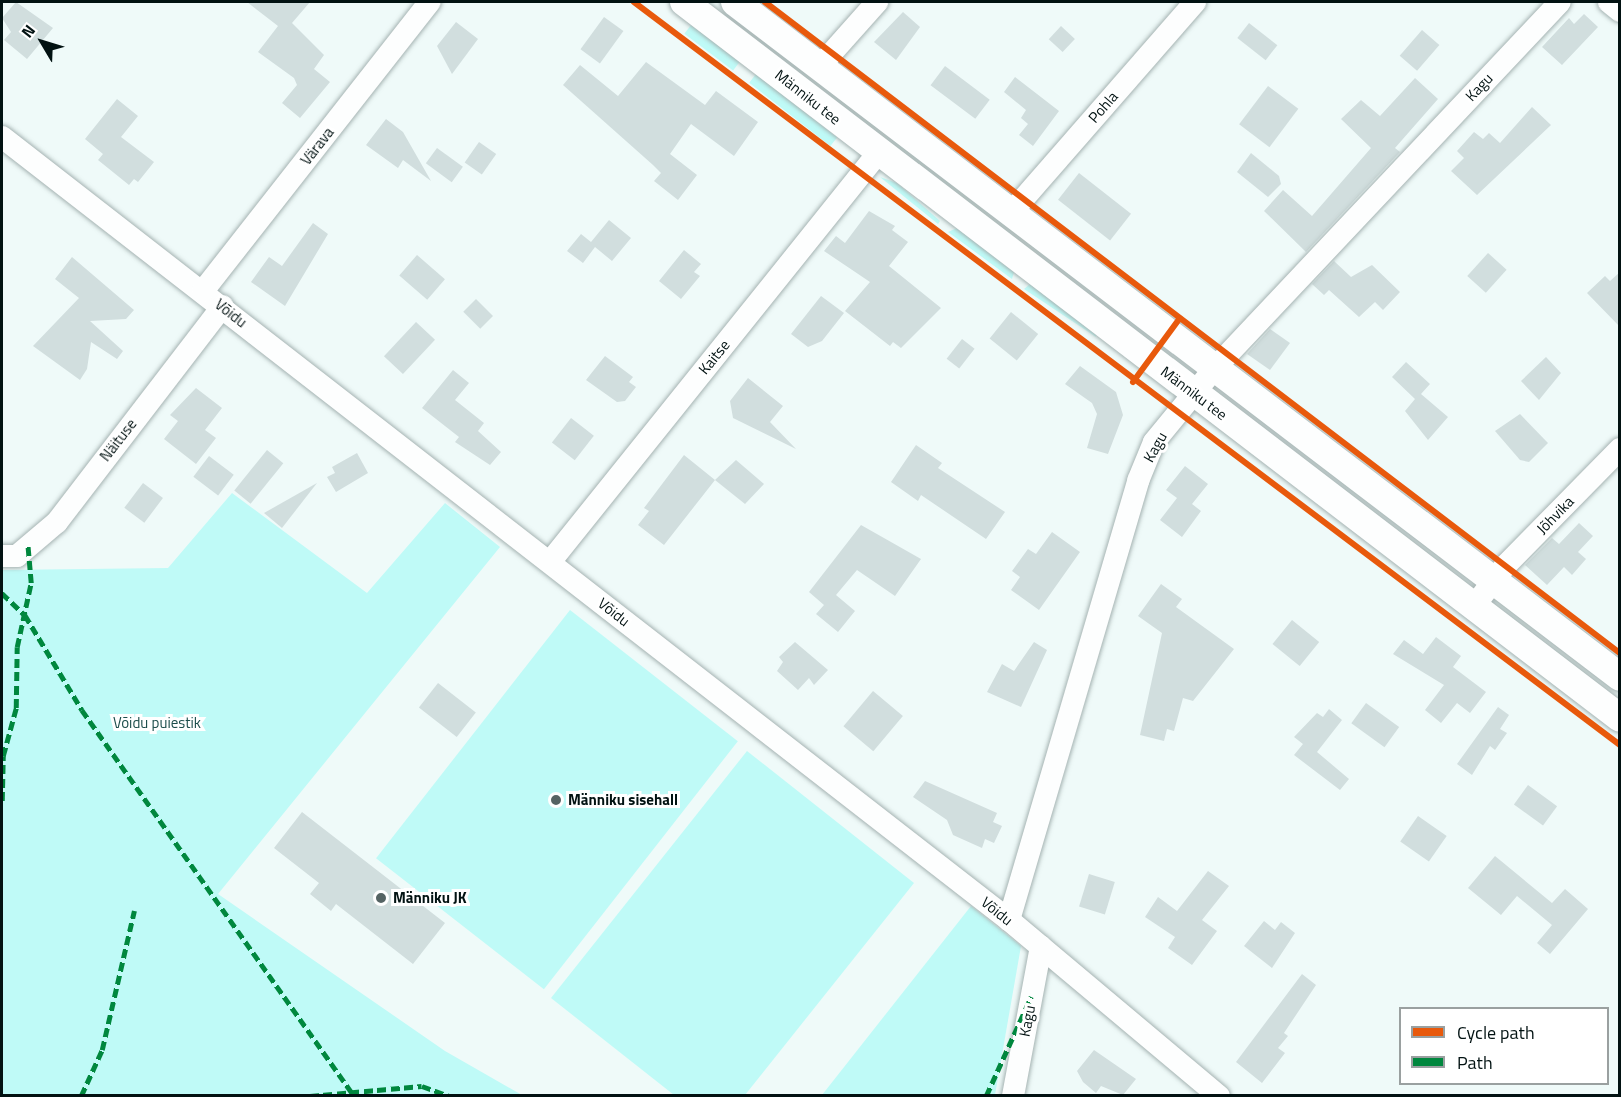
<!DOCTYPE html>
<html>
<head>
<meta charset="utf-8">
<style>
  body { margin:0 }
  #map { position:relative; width:1621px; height:1097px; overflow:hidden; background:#effaf9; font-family:"Titillium Web",sans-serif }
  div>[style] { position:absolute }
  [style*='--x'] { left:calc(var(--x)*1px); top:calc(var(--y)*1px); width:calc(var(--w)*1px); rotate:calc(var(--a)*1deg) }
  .green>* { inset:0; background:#bffaf7; transform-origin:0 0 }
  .building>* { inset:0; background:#d1dede; transform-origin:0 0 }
  .roads { filter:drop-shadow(0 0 2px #a5b3b2) drop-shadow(0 0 2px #a5b3b2) }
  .minor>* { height:22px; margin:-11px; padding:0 11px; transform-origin:11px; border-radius:11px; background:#fdfefe }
  .tertiary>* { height:28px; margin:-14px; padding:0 14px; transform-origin:14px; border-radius:14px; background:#fdfefe }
  .quiet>* { height:4.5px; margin-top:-2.25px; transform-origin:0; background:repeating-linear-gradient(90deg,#00873e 0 9px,transparent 0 13.5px) }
  .cycleway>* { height:6px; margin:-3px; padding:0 3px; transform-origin:3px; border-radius:3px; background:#e8590c }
  .dots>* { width:16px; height:16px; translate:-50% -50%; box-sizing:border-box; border:3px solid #fff; border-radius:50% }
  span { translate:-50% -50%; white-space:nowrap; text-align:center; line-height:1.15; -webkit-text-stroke:6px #fff; paint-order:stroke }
  .street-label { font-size:15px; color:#021212 }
  .park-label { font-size:15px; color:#1c4d4b }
  .poi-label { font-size:15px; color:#021212; font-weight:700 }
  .left { translate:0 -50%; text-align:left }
  .frame { position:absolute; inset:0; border:3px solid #021212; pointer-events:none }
  .legend { position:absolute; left:1399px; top:1007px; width:210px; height:78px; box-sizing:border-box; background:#fff; border:2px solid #9aa0a0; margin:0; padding:8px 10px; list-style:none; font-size:18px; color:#021212 }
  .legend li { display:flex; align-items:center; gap:12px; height:30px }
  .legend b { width:30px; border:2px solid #9aa0a0 }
  .north { position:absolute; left:12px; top:12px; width:60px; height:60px; -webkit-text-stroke:4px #fff; paint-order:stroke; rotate:308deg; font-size:16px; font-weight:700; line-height:24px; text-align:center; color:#021212 }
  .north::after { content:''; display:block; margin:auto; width:21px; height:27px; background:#021212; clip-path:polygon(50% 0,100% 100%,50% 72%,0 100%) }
</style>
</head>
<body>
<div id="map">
  <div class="green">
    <i style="left:691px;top:25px;width:61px;height:11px;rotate:37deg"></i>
    <i style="left:756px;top:74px;width:103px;height:11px;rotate:38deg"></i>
    <i style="clip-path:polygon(880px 177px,897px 183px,940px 221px,938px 224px)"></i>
    <i style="clip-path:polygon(957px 228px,1014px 272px,1012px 279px,948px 232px)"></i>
    <i style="clip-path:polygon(1030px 284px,1096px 334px,1096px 337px,1024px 289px)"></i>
    <i style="clip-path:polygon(232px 493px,367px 593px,445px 503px,500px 547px,218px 894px,445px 1051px,522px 1095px,2px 1095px,2px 570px,168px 568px)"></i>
    <i style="left:570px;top:610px;width:213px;height:315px;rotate:38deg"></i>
    <i style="clip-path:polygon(747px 751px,914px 883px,745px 1095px,674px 1095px,551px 998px)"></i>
    <i style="clip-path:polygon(971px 906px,1021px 946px,995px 1095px,822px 1095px)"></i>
  </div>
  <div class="building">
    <i style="clip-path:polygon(16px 2px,53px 28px,27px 59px,4px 40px,11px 32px,2px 18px)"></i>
    <i style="clip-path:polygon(247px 2px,310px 2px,292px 23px,324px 55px,314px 69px,330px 82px,300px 118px,282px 103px,297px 85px,294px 78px,258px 52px,278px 26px)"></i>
    <i style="clip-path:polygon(903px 12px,920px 27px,896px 60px,874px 42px)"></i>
    <i style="clip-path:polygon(1584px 14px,1598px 27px,1562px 65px,1542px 47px,1569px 18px,1574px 24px)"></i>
    <i style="left:604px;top:17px;width:24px;height:40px;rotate:36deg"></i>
    <i style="clip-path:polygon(456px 22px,478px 39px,452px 74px,437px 46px)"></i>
    <i style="left:1249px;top:23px;width:36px;height:19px;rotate:38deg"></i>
    <i style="left:1061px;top:26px;width:19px;height:18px;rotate:43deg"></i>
    <i style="left:1422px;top:30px;width:23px;height:34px;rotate:41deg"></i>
    <i style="clip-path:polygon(646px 62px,705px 105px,716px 91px,758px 122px,734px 156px,691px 124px,670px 154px,697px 175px,678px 200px,654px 181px,661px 173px,653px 165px,563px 85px,580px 65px,618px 96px)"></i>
    <i style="left:945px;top:66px;width:56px;height:24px;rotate:37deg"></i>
    <i style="clip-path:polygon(1015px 77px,1059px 111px,1033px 146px,1019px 135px,1028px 124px,1021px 118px,1026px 110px,1004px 92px)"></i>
    <i style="clip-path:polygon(1415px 78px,1438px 99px,1395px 148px,1400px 152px,1306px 252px,1264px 211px,1283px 190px,1312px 216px,1371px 148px,1341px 119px,1361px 100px,1380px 116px)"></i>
    <i style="left:1268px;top:86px;width:38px;height:48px;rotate:37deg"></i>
    <i style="clip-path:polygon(117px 99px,138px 116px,121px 137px,154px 162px,138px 182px,134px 179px,129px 185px,98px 160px,103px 154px,85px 139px)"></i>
    <i style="clip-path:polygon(1532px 107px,1551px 125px,1477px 195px,1451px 171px,1464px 158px,1457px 151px,1474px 132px,1483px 139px,1489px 133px,1500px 143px)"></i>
    <i style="clip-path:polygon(386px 119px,403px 132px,431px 181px,403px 160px,398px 168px,366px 145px)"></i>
    <i style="left:479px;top:142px;width:21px;height:25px;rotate:35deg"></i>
    <i style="left:437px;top:148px;width:32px;height:19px;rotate:36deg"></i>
    <i style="clip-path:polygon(1251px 153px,1279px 176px,1281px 184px,1268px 197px,1237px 172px)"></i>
    <i style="left:1079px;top:173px;width:66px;height:34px;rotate:38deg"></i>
    <i style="clip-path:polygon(869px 211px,895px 226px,892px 230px,908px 242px,889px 266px,941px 308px,901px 348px,893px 342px,890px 346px,845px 311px,870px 282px,824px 251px,836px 236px,845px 243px)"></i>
    <i style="clip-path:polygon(609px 220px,631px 238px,612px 261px,595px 247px,583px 263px,567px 251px,581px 234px,591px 242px)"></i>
    <i style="clip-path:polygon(313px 223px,328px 234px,285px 306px,251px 282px,269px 257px,282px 266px)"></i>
    <i style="clip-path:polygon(684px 250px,701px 264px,694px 272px,700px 276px,681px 299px,659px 281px)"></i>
    <i style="left:1488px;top:253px;width:25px;height:31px;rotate:42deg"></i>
    <i style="left:417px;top:255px;width:37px;height:27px;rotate:41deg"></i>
    <i style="clip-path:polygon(72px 257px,134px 310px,126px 319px,90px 321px,123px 351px,117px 359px,91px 342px,87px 369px,80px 380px,33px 346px,79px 298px,55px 279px)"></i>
    <i style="clip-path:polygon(1334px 261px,1351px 277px,1372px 265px,1400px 292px,1383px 310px,1375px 302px,1359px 317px,1329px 290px,1324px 295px,1312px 284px)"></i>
    <i style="clip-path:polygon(1620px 272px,1620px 327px,1587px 293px,1605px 276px,1610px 281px)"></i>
    <i style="clip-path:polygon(821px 296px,844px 313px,822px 341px,808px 347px,791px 334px)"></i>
    <i style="left:476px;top:299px;width:24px;height:18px;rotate:45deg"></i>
    <i style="left:1011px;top:312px;width:35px;height:34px;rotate:39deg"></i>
    <i style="left:416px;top:322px;width:26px;height:47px;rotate:43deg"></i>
    <i style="clip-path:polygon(1270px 329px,1290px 343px,1270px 370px,1247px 354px)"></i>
    <i style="left:962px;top:339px;width:16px;height:25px;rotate:38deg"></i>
    <i style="clip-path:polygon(605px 356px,633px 377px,629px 382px,636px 387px,625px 401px,617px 402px,586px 380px)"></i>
    <i style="clip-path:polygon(1546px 357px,1561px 373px,1539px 400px,1521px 381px)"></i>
    <i style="clip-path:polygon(1406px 362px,1430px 384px,1421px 394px,1448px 417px,1428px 440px,1405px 411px,1415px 399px,1392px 377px)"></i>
    <i style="clip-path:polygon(1080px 366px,1116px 392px,1123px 415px,1108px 454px,1087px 448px,1097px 414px,1092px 403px,1065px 384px)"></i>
    <i style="clip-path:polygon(453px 370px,469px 383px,455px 400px,484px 423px,478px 431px,501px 452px,490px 465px,455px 442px,459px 437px,422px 408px)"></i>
    <i style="clip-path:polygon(748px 378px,783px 406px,770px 422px,796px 449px,733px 418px,730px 401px)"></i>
    <i style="clip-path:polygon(196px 388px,222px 408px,205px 430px,216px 438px,196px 464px,164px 439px,178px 421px,170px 415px)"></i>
    <i style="clip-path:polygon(1520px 414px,1548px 443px,1529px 462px,1520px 460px,1495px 431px)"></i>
    <i style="left:571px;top:418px;width:29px;height:31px;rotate:38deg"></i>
    <i style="clip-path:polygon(916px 445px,942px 463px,938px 468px,1005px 512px,986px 539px,921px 495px,918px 501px,891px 482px)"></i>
    <i style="left:267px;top:450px;width:21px;height:52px;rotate:39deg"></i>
    <i style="clip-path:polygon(357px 453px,368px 473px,336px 492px,327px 477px,335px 473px,332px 467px)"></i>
    <i style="clip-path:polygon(684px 455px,715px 480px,664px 545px,638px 525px,649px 511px,644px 508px)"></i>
    <i style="left:209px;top:456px;width:31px;height:26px;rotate:37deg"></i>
    <i style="clip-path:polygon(736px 460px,764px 484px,745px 504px,715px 480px)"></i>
    <i style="clip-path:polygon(1185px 466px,1208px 484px,1192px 504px,1201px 511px,1182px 537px,1160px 520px,1177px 498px,1166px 490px)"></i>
    <i style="left:143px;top:483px;width:25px;height:31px;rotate:37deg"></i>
    <i style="clip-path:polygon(317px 483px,282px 528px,264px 513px)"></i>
    <i style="clip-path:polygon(1579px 523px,1593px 536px,1578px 552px,1586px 559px,1572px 575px,1564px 567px,1547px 585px,1525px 565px,1552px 538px,1559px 544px)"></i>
    <i style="clip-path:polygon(861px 525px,921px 559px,895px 596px,857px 570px,836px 595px,855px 611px,838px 632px,816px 614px,824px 605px,809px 592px)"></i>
    <i style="clip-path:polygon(1052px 532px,1080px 552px,1039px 610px,1011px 590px,1020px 577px,1012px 571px,1028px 549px,1036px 554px)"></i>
    <i style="clip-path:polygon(1161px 584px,1182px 599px,1176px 607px,1234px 649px,1193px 701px,1183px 698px,1174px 731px,1167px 729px,1164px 741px,1140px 735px,1162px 633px,1138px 616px)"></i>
    <i style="left:1292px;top:620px;width:35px;height:31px;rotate:39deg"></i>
    <i style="clip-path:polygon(1436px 637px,1461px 656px,1453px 667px,1486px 692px,1470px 713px,1457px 703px,1441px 723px,1425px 710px,1444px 685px,1393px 654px,1404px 640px,1423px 654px)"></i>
    <i style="clip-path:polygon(795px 642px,828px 670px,814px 685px,809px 678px,798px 690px,777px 671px,783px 662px,779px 657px)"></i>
    <i style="clip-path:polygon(1034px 642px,1047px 650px,1021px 707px,987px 692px,1002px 664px,1014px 671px)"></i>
    <i style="left:438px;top:683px;width:48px;height:31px;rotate:38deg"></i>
    <i style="left:873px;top:691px;width:39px;height:46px;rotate:40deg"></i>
    <i style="left:1366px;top:703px;width:41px;height:25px;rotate:36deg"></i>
    <i style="clip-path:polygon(1498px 707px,1509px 715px,1500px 729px,1507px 733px,1495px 750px,1490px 746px,1472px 775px,1457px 764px)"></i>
    <i style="clip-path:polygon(1329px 709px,1342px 720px,1317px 752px,1349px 779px,1340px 790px,1294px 755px,1303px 744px,1294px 737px,1317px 713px,1323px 717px)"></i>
    <i style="clip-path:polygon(925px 781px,997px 813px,993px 822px,1002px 826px,994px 843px,985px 839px,982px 848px,953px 835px,947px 820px,913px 797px)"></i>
    <i style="left:1528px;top:785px;width:36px;height:24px;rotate:36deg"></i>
    <i style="clip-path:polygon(302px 812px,445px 923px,413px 964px,336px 904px,331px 911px,310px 894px,319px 883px,274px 848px)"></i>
    <i style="left:1418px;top:816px;width:35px;height:31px;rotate:35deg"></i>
    <i style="clip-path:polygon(1495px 856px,1552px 903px,1565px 889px,1588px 909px,1550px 954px,1537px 943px,1552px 925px,1517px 896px,1501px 915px,1468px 888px)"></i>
    <i style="clip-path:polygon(1208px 871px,1229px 886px,1202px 920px,1217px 931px,1192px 965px,1168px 948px,1175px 937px,1145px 917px,1158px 897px,1177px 911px)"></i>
    <i style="left:1089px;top:874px;width:27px;height:34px;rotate:17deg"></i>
    <i style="clip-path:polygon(1264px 921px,1275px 930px,1281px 922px,1295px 933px,1272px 968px,1244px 946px)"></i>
    <i style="clip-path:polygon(1302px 974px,1316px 985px,1284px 1033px,1288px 1036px,1278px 1048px,1285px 1053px,1262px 1083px,1236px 1062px)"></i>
    <i style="clip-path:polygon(1094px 1050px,1136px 1079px,1123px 1095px,1101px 1086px,1096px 1093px,1083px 1082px,1077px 1071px)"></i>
  </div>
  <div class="roads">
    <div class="minor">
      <i style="--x:1609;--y:2;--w:14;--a:39"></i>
      <i style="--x:820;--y:66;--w:86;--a:-48.3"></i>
      <i style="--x:2;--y:137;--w:1276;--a:37.87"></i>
      <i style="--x:1009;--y:920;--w:274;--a:40"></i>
      <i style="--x:1011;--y:213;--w:280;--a:-48.9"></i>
      <i style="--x:203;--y:291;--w:367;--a:-51.9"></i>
      <i style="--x:2;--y:556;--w:15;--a:0"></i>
      <i style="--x:17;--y:556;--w:52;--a:-40.4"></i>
      <i style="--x:57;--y:522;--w:272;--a:-52.5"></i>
      <i style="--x:550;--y:562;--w:526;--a:-51.26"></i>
      <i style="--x:1474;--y:606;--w:51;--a:-52.2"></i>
      <i style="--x:1505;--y:566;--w:164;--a:-45.5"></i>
      <i style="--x:1009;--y:920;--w:458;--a:-73.6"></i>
      <i style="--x:1138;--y:481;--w:42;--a:-67.7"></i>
      <i style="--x:1154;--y:442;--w:94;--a:-50.6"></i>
      <i style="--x:1214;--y:369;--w:504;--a:-46.69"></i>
      <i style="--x:1013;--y:1096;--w:152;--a:-79.4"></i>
    </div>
    <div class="tertiary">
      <i style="--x:684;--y:2;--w:1178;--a:37.41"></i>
      <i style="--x:735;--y:2;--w:1113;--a:37.33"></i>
    </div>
  </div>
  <div class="quiet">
    <i style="--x:2;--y:593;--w:32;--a:44"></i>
    <i style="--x:25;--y:615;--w:111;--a:59"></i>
    <i style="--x:82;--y:710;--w:472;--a:54.8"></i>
    <i style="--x:2;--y:801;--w:45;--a:-88.7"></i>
    <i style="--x:3;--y:756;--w:50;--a:-74.8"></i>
    <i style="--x:16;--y:708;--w:61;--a:-89.1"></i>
    <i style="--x:17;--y:647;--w:66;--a:-77.7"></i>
    <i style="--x:31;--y:583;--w:37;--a:-95"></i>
    <i style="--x:81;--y:1096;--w:51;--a:-65.5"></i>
    <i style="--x:102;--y:1050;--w:143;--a:-77"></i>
    <i style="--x:310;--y:1096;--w:112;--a:-5.1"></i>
    <i style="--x:422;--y:1086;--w:30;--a:20"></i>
    <i style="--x:986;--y:1096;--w:109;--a:-65.6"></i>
  </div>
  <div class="cycleway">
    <i style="--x:634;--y:2;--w:1235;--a:37"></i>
    <i style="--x:765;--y:2;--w:1075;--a:37.29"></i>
    <i style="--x:1133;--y:382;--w:79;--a:-53.7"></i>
  </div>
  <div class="dots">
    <i style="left:556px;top:800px;background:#556363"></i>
    <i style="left:381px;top:898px;background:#556363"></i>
  </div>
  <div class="street-label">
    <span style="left:1479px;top:87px;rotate:-47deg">Kagu</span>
    <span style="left:808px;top:97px;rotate:38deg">Männiku tee</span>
    <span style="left:1103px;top:107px;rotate:-49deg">Pohla</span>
    <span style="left:317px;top:146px;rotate:-52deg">Värava</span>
    <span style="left:231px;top:313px;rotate:38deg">Võidu</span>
    <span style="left:714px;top:357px;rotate:-51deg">Kaitse</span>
    <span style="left:1194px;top:393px;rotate:37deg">Männiku tee</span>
    <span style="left:118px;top:440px;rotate:-52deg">Näituse</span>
    <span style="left:1155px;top:447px;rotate:-61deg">Kagu</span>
    <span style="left:1555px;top:515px;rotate:-46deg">Jõhvika</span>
    <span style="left:614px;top:612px;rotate:38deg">Võidu</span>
    <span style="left:997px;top:911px;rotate:39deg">Võidu</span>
    <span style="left:1027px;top:1021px;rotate:-79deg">Kagu</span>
  </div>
  <div class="park-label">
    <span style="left:157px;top:723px">Võidu puiestik</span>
  </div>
  <div class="poi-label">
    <span class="left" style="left:568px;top:800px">Männiku sisehall</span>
    <span class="left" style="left:393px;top:898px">Männiku JK</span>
  </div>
  <div class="frame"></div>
  <ul class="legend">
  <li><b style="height:8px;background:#e8590c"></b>Cycle path</li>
  <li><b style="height:8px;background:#00873e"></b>Path</li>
  </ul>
  <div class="north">N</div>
</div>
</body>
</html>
